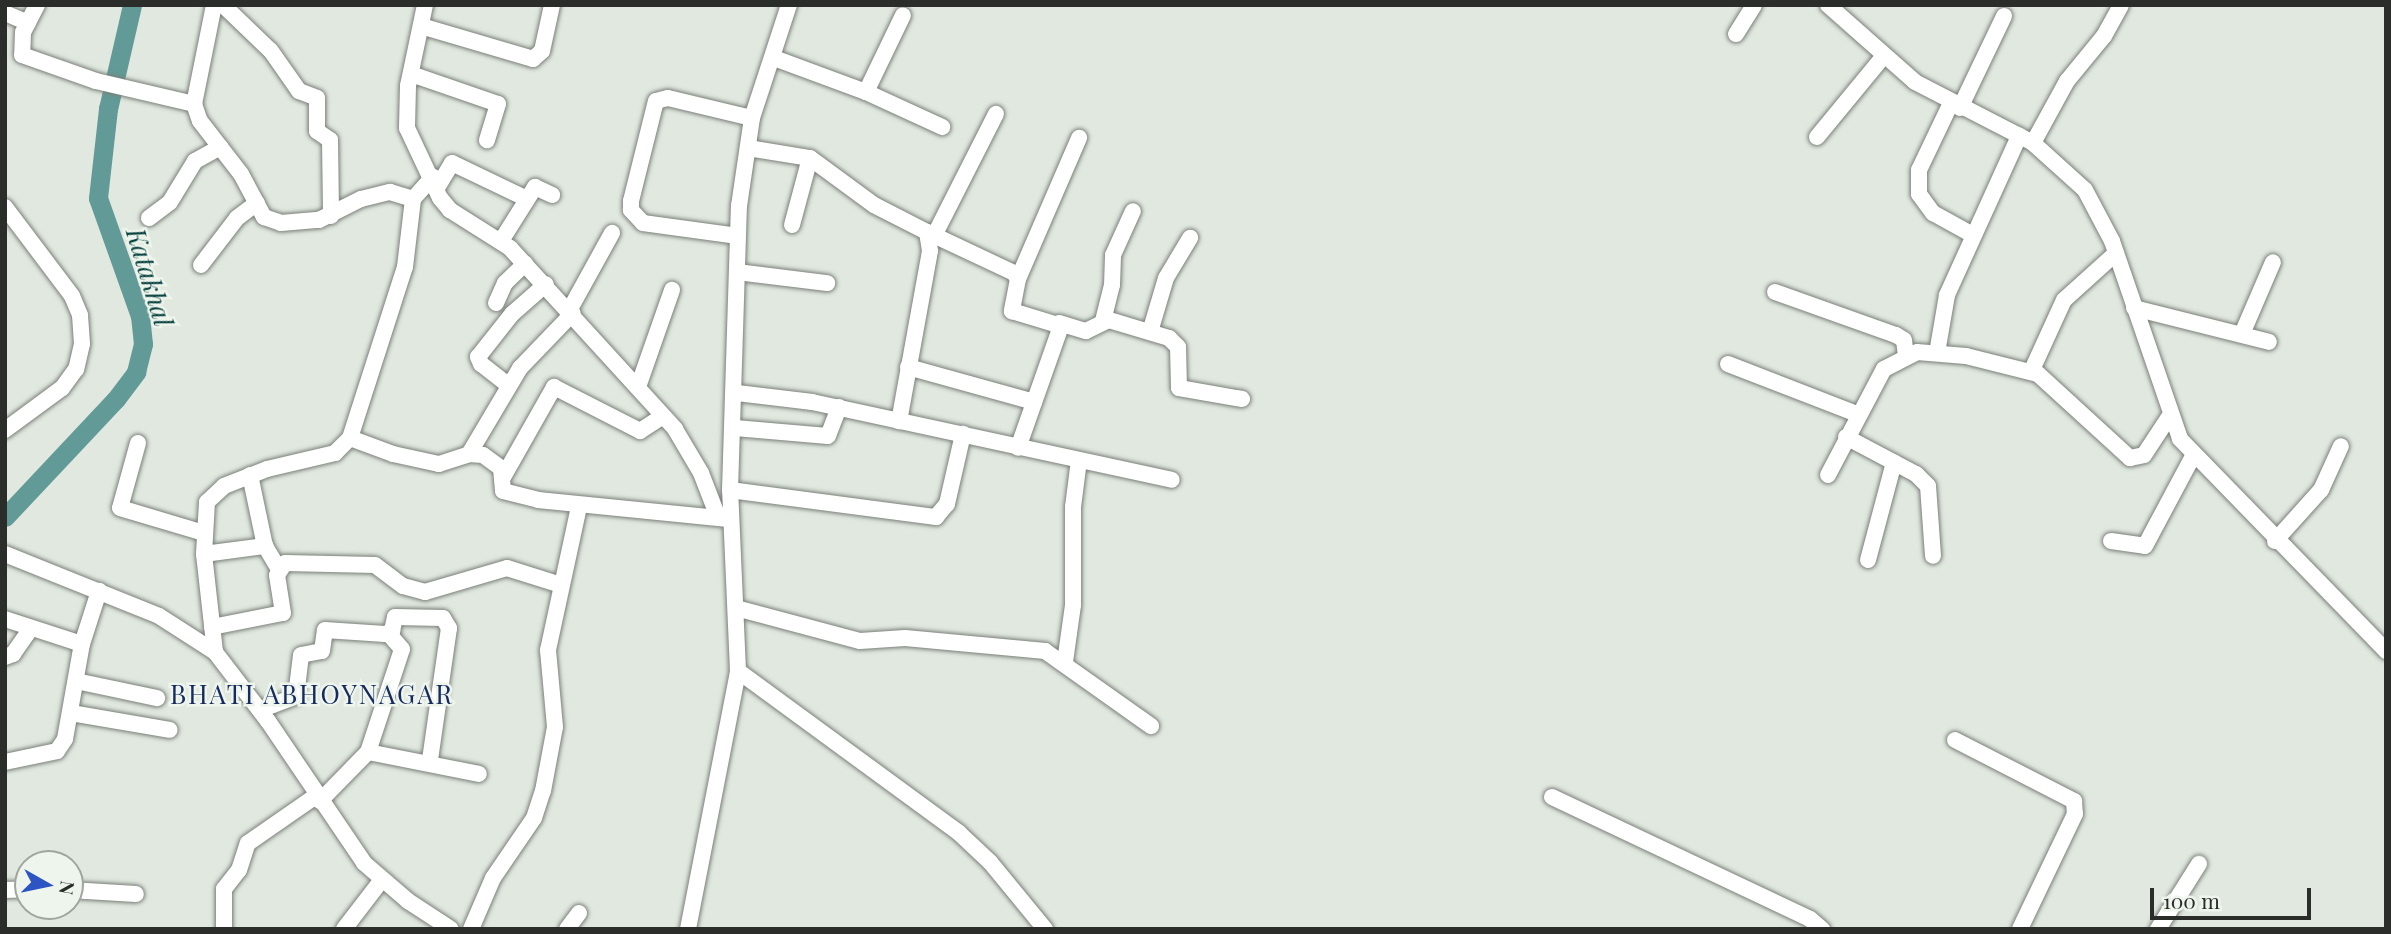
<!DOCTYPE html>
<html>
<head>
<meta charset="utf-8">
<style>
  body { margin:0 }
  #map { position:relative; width:2391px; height:934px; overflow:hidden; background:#e1e8e0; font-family:"Playfair Display",serif }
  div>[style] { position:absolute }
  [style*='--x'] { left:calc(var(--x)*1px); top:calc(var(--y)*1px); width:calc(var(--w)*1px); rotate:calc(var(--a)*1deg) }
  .river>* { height:19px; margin:-9.5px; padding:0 9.5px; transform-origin:9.5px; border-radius:9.5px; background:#619a97 }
  .roads { filter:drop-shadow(0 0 2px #7a8079) drop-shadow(0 0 2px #7a8079) }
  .minor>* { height:16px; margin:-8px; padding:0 8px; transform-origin:8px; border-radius:8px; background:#fff }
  span { translate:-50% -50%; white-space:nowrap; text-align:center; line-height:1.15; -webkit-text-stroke:5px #eef5ed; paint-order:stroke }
  .water-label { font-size:26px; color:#07403e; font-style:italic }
  .neighbourhood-label { font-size:26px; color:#172b61; letter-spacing:2px }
  .frame { position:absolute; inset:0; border:7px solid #2a2d2a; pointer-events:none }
  .north { position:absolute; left:14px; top:850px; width:70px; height:70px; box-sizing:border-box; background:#eef5ed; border:2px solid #a0a59f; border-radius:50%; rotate:99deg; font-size:19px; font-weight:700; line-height:28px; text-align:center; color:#2a2d2a }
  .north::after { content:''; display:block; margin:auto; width:24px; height:32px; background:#2c54c3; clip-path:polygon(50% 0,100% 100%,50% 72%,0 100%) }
  .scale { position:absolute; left:2150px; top:888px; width:161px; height:32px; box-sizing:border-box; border:4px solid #2a2d2a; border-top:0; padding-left:9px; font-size:21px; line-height:24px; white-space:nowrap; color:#2a2d2a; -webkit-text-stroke:5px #eef5ed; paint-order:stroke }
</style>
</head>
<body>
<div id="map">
  <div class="river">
    <i style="--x:5;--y:517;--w:162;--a:-46.8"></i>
    <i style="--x:116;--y:399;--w:34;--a:-53"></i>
    <i style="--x:136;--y:372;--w:29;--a:-76"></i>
    <i style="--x:143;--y:344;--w:28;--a:-96"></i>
    <i style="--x:140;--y:316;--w:125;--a:-109.6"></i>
    <i style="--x:98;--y:198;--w:90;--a:-83.6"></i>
    <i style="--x:108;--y:109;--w:107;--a:-77"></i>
  </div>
  <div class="roads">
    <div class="minor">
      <i style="--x:37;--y:5;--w:30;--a:117"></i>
      <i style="--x:23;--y:32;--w:23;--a:92"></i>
      <i style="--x:22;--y:55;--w:78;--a:19.4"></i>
      <i style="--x:96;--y:81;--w:101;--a:13.2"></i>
      <i style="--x:214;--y:5;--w:101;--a:101.4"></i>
      <i style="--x:194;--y:104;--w:18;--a:71"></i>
      <i style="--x:200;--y:121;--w:67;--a:52.3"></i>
      <i style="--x:241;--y:174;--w:49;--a:61.9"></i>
      <i style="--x:264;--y:217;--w:18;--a:19"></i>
      <i style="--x:281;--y:223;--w:38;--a:-5"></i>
      <i style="--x:319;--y:220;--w:47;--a:-26.6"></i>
      <i style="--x:361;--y:199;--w:30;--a:-14"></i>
      <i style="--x:390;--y:192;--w:24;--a:17"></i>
      <i style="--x:223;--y:5;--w:66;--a:43.8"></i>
      <i style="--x:271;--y:51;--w:49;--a:55"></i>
      <i style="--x:299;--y:91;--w:19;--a:21"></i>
      <i style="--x:317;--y:98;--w:33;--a:90"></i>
      <i style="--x:317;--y:131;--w:16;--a:35"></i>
      <i style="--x:330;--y:140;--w:76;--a:89.2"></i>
      <i style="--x:425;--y:5;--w:83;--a:101.9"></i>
      <i style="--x:408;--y:86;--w:42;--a:91.4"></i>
      <i style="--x:407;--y:128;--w:77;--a:64.8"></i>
      <i style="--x:440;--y:198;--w:16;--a:50"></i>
      <i style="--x:450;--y:210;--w:71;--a:32.3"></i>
      <i style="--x:510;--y:248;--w:245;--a:47.6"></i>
      <i style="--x:675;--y:429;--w:51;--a:59.4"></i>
      <i style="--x:701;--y:473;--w:47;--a:68.9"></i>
      <i style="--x:1828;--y:5;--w:116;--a:41.5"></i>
      <i style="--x:1915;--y:82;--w:133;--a:27.3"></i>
      <i style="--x:2033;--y:143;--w:70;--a:42.1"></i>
      <i style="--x:2085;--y:190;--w:58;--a:62.1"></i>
      <i style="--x:2112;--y:241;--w:209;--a:71"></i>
      <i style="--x:2180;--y:439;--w:296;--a:45.8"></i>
      <i style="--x:5;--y:13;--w:25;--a:23"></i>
      <i style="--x:421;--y:26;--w:117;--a:16.4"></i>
      <i style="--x:533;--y:59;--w:12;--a:-42"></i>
      <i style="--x:542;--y:51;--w:47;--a:-77.7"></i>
      <i style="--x:1736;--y:34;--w:34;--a:-58"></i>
      <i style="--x:774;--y:58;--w:98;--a:20.3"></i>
      <i style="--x:866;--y:92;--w:84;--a:24.7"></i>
      <i style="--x:411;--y:74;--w:92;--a:19"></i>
      <i style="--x:498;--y:104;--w:38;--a:107"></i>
      <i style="--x:866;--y:92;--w:85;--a:-64.3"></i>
      <i style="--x:1951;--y:103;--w:74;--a:115.5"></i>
      <i style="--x:1919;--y:170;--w:24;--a:90"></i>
      <i style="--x:1919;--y:194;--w:24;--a:54"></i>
      <i style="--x:1933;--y:213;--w:46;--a:28.8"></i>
      <i style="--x:1960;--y:108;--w:102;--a:-64.4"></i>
      <i style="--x:1817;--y:137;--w:104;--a:-50.5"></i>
      <i style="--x:2033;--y:143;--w:71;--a:-61.3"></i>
      <i style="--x:2067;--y:81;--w:58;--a:-50.6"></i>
      <i style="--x:2104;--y:36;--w:35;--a:-61"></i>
      <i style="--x:748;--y:148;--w:63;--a:9.2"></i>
      <i style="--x:810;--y:158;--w:79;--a:36.3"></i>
      <i style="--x:874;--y:205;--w:59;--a:27"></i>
      <i style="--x:927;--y:232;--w:19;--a:81"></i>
      <i style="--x:930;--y:251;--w:173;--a:100.3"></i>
      <i style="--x:437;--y:188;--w:29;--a:-59"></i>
      <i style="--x:452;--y:163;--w:83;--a:25.6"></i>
      <i style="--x:5;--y:207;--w:111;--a:53"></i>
      <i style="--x:72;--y:296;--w:21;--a:67"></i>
      <i style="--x:80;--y:315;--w:29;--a:86"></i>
      <i style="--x:82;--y:344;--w:26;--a:103"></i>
      <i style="--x:76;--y:369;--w:24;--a:126"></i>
      <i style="--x:62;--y:388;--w:71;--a:143.6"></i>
      <i style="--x:149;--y:218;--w:26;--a:-37"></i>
      <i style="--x:170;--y:202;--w:48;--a:-58.6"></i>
      <i style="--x:195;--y:161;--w:29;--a:-29"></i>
      <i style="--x:792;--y:225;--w:69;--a:-75"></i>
      <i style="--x:927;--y:232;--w:96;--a:25.2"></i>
      <i style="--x:1014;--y:273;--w:7;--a:56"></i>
      <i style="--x:1018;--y:279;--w:33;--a:101"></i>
      <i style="--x:1012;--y:311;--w:51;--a:17"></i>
      <i style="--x:1061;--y:326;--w:129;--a:109.4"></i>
      <i style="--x:738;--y:236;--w:96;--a:-172.2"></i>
      <i style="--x:643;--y:223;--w:18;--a:-133"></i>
      <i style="--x:631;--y:210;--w:9;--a:-90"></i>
      <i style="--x:631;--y:201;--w:103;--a:-76"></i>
      <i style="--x:656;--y:101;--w:12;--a:-14"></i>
      <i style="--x:668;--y:98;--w:86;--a:13.4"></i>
      <i style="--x:934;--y:236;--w:137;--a:-63.1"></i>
      <i style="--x:501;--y:241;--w:64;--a:-57.8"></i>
      <i style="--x:535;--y:187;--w:19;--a:25"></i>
      <i style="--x:201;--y:265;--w:59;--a:-52.5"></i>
      <i style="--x:237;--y:218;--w:25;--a:-37"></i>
      <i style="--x:737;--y:272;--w:91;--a:7"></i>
      <i style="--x:1018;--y:279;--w:154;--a:-66.6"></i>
      <i style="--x:1775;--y:292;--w:128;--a:19.6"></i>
      <i style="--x:1896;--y:335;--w:9;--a:32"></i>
      <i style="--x:1904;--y:340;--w:16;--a:83"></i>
      <i style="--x:496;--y:303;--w:22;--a:-66"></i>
      <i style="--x:505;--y:283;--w:28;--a:-44"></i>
      <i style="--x:2134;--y:308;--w:139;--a:14.1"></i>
      <i style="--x:570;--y:309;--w:87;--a:-61.1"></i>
      <i style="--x:1103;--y:321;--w:37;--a:-76"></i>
      <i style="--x:1112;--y:285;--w:30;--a:-88"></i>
      <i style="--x:1113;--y:255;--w:48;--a:-65.6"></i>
      <i style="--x:1059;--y:323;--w:28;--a:17"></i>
      <i style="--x:1086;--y:331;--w:25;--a:-26"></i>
      <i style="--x:1109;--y:320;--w:63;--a:16.7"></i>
      <i style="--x:1169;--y:338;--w:13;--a:45"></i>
      <i style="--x:1178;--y:347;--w:41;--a:88.6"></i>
      <i style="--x:1179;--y:388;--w:64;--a:9.9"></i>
      <i style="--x:1150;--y:332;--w:56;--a:-73.5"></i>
      <i style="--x:1166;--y:278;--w:47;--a:-59"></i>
      <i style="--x:2242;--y:334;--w:78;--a:-66.7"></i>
      <i style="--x:1937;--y:353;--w:59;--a:-80.2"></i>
      <i style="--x:1947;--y:295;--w:175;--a:-65.6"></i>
      <i style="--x:1728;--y:364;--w:138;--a:21.2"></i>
      <i style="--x:908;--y:367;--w:131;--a:15.5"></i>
      <i style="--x:2031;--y:372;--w:79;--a:-65.4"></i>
      <i style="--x:2064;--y:300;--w:70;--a:-42.1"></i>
      <i style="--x:508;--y:385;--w:34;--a:-142"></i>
      <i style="--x:481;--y:364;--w:8;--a:-113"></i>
      <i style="--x:478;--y:357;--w:55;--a:-51.7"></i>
      <i style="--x:512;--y:314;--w:45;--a:-41.4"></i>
      <i style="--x:638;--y:387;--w:103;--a:-70.7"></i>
      <i style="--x:737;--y:393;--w:76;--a:6.8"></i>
      <i style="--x:812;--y:402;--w:368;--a:12.2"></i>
      <i style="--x:735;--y:428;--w:93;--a:4.9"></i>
      <i style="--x:828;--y:436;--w:31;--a:-69"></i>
      <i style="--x:1846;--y:437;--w:79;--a:27.9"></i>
      <i style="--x:1916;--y:474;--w:17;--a:45"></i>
      <i style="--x:1928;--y:486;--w:70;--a:85.9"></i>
      <i style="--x:350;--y:438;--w:46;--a:20.4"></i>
      <i style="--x:393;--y:454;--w:47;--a:12.3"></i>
      <i style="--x:439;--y:464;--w:32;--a:-18"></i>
      <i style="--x:469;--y:454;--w:14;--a:4"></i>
      <i style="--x:483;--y:455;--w:22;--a:36"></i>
      <i style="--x:501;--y:468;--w:23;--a:85"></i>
      <i style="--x:503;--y:491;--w:36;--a:14"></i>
      <i style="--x:538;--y:500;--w:191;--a:5.7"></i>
      <i style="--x:138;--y:443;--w:67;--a:105.5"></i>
      <i style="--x:120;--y:508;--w:88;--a:16.6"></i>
      <i style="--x:469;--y:454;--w:100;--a:-59.3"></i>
      <i style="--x:520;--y:368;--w:76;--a:-46.1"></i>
      <i style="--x:250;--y:475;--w:73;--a:78.1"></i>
      <i style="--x:1828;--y:475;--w:120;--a:-62.2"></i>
      <i style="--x:1884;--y:369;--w:37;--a:-27"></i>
      <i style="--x:1917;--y:352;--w:49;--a:4.7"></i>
      <i style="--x:1966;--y:356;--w:74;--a:14"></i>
      <i style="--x:2038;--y:374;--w:125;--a:42.4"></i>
      <i style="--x:2130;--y:458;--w:14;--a:-12"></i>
      <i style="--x:2144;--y:455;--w:45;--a:-56.7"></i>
      <i style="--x:502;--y:479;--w:106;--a:-60.5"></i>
      <i style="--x:554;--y:387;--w:97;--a:27.1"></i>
      <i style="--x:640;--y:431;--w:27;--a:-33"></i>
      <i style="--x:730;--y:490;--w:208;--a:7.5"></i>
      <i style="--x:936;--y:517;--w:17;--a:-50"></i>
      <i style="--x:947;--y:504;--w:72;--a:-77.1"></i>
      <i style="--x:2111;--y:541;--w:34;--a:8"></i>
      <i style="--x:2145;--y:546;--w:102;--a:-61.9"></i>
      <i style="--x:2275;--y:541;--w:69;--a:-48"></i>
      <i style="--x:2321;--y:490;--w:48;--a:-65.6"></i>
      <i style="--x:5;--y:554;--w:166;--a:21.9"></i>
      <i style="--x:159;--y:616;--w:67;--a:32.7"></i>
      <i style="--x:215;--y:652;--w:87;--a:52.5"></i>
      <i style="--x:268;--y:721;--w:171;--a:55.9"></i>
      <i style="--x:364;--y:863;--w:58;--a:40.8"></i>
      <i style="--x:408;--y:901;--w:51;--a:33.1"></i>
      <i style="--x:204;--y:554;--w:62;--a:-7.5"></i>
      <i style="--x:265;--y:546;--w:26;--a:59"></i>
      <i style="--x:1868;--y:560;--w:101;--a:-75.1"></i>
      <i style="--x:736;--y:608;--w:128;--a:14.9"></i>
      <i style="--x:860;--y:641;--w:45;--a:-3.8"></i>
      <i style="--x:905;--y:638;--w:141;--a:5.3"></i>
      <i style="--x:1045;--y:651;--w:130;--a:35.3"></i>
      <i style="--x:5;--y:619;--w:81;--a:18"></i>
      <i style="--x:212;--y:627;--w:72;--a:-11.2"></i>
      <i style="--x:283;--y:613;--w:38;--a:-99"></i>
      <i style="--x:277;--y:575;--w:14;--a:-56"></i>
      <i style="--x:285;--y:563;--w:90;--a:1.3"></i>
      <i style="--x:375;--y:565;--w:35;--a:37"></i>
      <i style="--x:403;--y:586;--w:23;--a:15"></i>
      <i style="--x:425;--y:592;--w:85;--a:-16.3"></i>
      <i style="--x:507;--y:568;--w:57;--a:17.5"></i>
      <i style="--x:215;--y:652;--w:99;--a:-96.4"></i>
      <i style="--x:204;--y:554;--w:52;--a:-86.7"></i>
      <i style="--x:207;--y:502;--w:23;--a:-43"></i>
      <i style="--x:224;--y:486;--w:46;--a:-21.6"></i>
      <i style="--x:267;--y:469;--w:70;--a:-13.2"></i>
      <i style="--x:335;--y:453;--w:21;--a:-45"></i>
      <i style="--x:350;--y:438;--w:180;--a:-72.2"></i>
      <i style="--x:405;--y:267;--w:68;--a:-83.3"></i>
      <i style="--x:413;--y:199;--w:30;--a:-48"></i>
      <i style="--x:5;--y:657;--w:9;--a:-21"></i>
      <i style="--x:13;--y:654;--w:29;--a:-55"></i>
      <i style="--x:1065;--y:662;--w:58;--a:-82"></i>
      <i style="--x:1073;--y:605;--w:98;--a:-90"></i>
      <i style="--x:1073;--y:507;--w:47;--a:-82.7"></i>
      <i style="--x:738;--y:671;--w:273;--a:36.2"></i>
      <i style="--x:958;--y:832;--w:44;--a:43.2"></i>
      <i style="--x:990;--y:862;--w:87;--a:50.6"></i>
      <i style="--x:76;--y:681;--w:83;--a:11.9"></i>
      <i style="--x:260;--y:710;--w:39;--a:-21"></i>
      <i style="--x:296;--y:696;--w:41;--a:-83"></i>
      <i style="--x:301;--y:655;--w:21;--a:-11"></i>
      <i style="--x:322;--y:651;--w:21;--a:-82"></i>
      <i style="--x:325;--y:630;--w:60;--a:3.8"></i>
      <i style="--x:385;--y:634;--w:8;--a:-23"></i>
      <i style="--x:392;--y:631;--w:14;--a:-78"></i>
      <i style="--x:395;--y:617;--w:48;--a:1.2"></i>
      <i style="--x:443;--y:618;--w:12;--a:59"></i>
      <i style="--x:449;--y:628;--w:133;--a:98.2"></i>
      <i style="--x:71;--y:713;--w:100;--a:9.7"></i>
      <i style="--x:1955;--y:740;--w:134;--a:27.1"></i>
      <i style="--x:2074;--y:801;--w:13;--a:86"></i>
      <i style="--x:2075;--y:814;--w:127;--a:115.6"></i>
      <i style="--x:368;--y:752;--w:108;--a:-71.7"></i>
      <i style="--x:402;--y:649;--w:20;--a:-131"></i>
      <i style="--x:5;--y:762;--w:53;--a:-11.9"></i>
      <i style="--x:57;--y:751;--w:14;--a:-56"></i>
      <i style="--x:65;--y:739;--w:97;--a:-79.9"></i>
      <i style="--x:82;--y:644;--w:56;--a:-72.2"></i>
      <i style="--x:1552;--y:797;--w:285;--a:25.3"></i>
      <i style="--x:1810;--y:919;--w:16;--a:40"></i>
      <i style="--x:320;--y:801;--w:69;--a:-45.6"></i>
      <i style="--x:368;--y:752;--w:113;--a:11.2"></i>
      <i style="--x:5;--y:890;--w:23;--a:-2"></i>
      <i style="--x:70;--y:890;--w:66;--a:3.5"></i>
      <i style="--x:224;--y:929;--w:40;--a:-90"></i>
      <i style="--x:224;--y:889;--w:24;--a:-52"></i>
      <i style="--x:239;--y:870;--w:28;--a:-72"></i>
      <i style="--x:248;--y:843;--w:83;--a:-34.7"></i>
      <i style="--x:344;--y:929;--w:61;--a:-52.4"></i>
      <i style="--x:471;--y:929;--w:56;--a:-66.7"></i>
      <i style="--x:493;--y:878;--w:73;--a:-55.7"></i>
      <i style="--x:534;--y:818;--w:28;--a:-72"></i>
      <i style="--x:543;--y:791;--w:65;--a:-79.4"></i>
      <i style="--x:555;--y:727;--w:77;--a:-95.2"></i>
      <i style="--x:548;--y:650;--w:146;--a:-77.8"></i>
      <i style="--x:567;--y:929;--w:20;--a:-53"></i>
      <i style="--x:688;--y:929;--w:263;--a:-79"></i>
      <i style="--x:738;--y:671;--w:181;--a:-92.5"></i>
      <i style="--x:730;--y:490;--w:284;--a:-88.2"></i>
      <i style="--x:739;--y:206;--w:89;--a:-81.6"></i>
      <i style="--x:752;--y:118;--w:119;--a:-71.9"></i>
      <i style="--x:2158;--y:929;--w:77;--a:-57.8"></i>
    </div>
  </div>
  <div class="water-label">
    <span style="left:150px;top:277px;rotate:73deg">Katakhal</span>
  </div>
  <div class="neighbourhood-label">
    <span style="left:312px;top:694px">BHATI ABHOYNAGAR</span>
  </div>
  <div class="frame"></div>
  <div class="north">N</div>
  <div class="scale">100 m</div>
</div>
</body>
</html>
